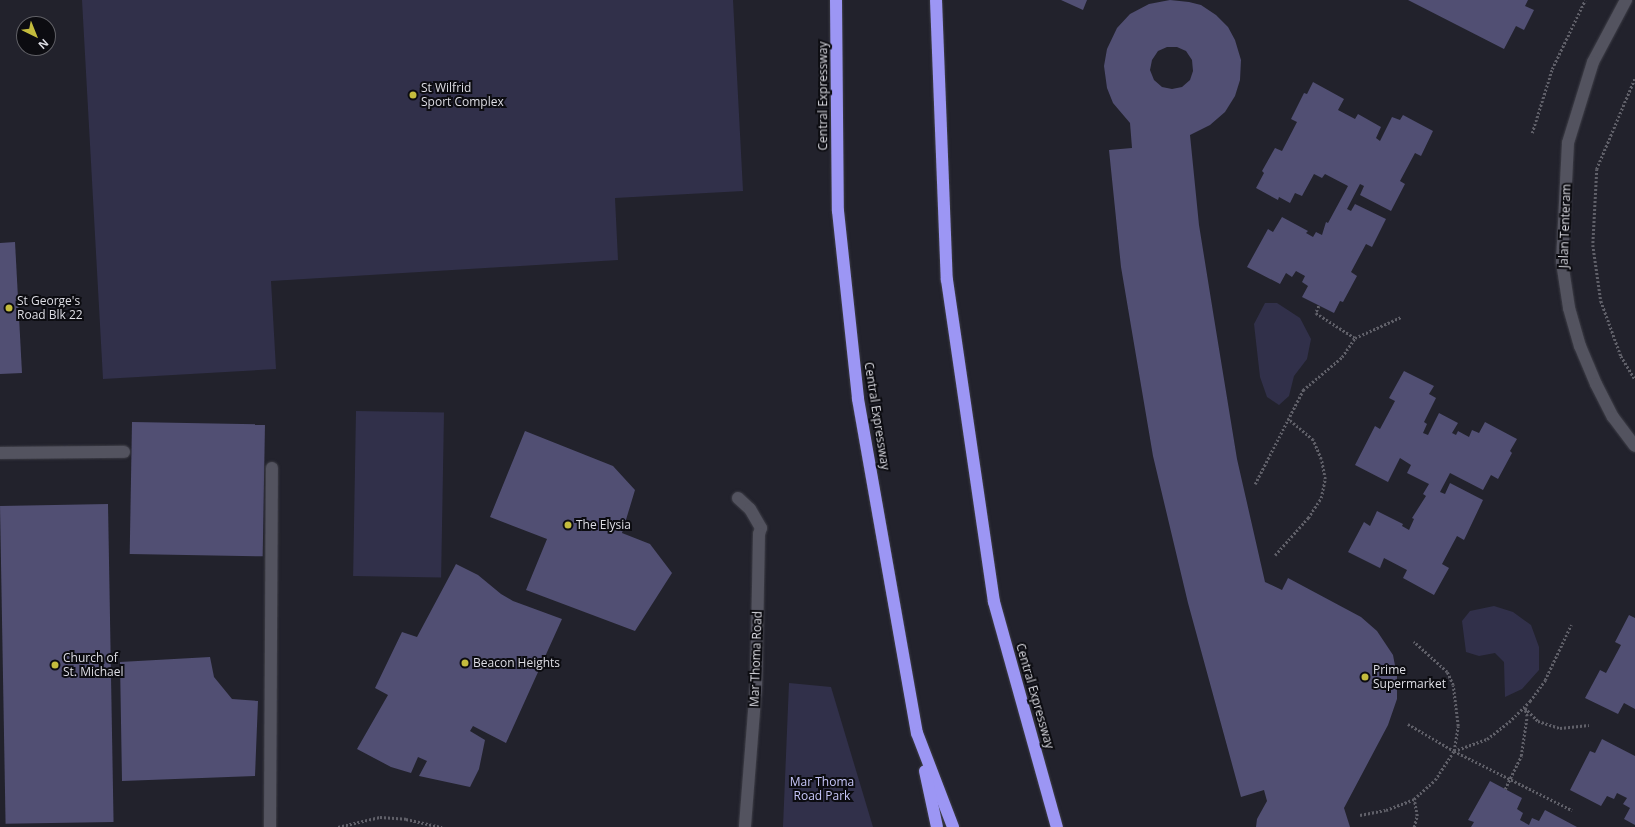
<!DOCTYPE html>
<html>
<head>
<meta charset="utf-8">
<style>
  body { margin:0 }
  #map { position:relative; width:1635px; height:827px; overflow:hidden; background:#22222c; font-family:"Open Sans",sans-serif }
  div>[style] { position:absolute }
  [style*='--x'] { left:calc(var(--x)*1px); top:calc(var(--y)*1px); width:calc(var(--w)*1px); rotate:calc(var(--a)*1deg) }
  .green>* { inset:0; background:#31304a; transform-origin:0 0 }
  .building>* { inset:0; background:#514f73; transform-origin:0 0 }
  .path>* { height:2.5px; margin-top:-1.25px; transform-origin:0; background:repeating-linear-gradient(90deg,#606069 0 2px,transparent 0 4px) }
  .roads { filter:drop-shadow(0 0 1px #3e3e47) drop-shadow(0 0 1px #3e3e47) }
  .lane>* { height:12px; margin:-6px; padding:0 6px; transform-origin:6px; border-radius:6px; background:#53535f }
  .street>* { height:12px; margin:-6px; padding:0 6px; transform-origin:6px; border-radius:6px; background:#53535f }
  .highway>* { height:12px; margin:-6px; padding:0 6px; transform-origin:6px; border-radius:6px; background:#9c96f4 }
  .dots>* { width:11px; height:11px; translate:-50% -50%; box-sizing:border-box; border:2px solid #0c0c11; border-radius:50% }
  span { translate:-50% -50%; white-space:nowrap; text-align:center; line-height:1.15; -webkit-text-stroke:4px #0c0c11; paint-order:stroke }
  .poi-label { font-size:12px; color:#dedee5 }
  .left { translate:0 -50%; text-align:left }
  .street-label { font-size:12px; color:#dedee5 }
  .park-label { font-size:12px; color:#c8c7fa }
  .north { position:absolute; left:16px; top:16px; width:40px; height:40px; box-sizing:border-box; background:#0c0c11; border:1px solid #606066; border-radius:50%; rotate:137deg; font-size:11px; font-weight:700; line-height:16px; text-align:center; color:#dedee5 }
  .north::after { content:''; display:block; margin:auto; width:14px; height:18px; background:#c4bc3d; clip-path:polygon(50% 0,100% 100%,50% 72%,0 100%) }
</style>
</head>
<body>
<div id="map">
  <div class="green">
    <i style="clip-path:polygon(82px 0,733px 0,743px 191px,615px 198px,618px 260px,271px 281px,276px 369px,103px 379px)"></i>
    <i style="clip-path:polygon(1265px 303px,1277px 303px,1300px 318px,1311px 339px,1307px 359px,1294px 376px,1289px 396px,1279px 405px,1267px 397px,1260px 377px,1254px 324px)"></i>
    <i style="left:356px;top:411px;width:88px;height:165px;rotate:1deg"></i>
    <i style="clip-path:polygon(1494px 606px,1513px 612px,1531px 625px,1539px 647px,1539px 670px,1522px 689px,1505px 697px,1504px 662px,1495px 653px,1479px 656px,1466px 652px,1462px 621px,1470px 611px)"></i>
    <i style="clip-path:polygon(789px 683px,831px 687px,873px 827px,783px 827px)"></i>
  </div>
  <div class="building">
    <i style="clip-path:polygon(1061px 0,1087px 0,1083px 10px)"></i>
    <i style="clip-path:polygon(evenodd,1170px 0,1189px 2px,1201px 5px,1216px 15px,1228px 27px,1235px 40px,1241px 60px,1240px 80px,1235px 96px,1225px 112px,1210px 125px,1190px 135px,1199px 225px,1214px 318px,1237px 459px,1265px 582px,1282px 590px,1288px 578px,1361px 617px,1377px 631px,1393px 655px,1397px 676px,1397px 699px,1388px 725px,1344px 808px,1350px 827px,1256px 827px,1257px 819px,1267px 801px,1264px 790px,1241px 797px,1188px 603px,1153px 456px,1121px 267px,1109px 150px,1132px 148px,1130px 123px,1113px 103px,1107px 88px,1104px 66px,1107px 49px,1117px 28px,1130px 14px,1149px 4px,1170px 0,1167px 47px,1177px 47px,1186px 51px,1192px 60px,1193px 71px,1190px 80px,1182px 87px,1172px 89px,1162px 87px,1154px 80px,1150px 70px,1152px 60px,1158px 51px,1167px 47px)"></i>
    <i style="clip-path:polygon(1408px 0,1528px 0,1525px 6px,1534px 10px,1524px 30px,1516px 26px,1504px 49px)"></i>
    <i style="clip-path:polygon(1313px 82px,1344px 99px,1338px 110px,1355px 119px,1358px 114px,1381px 127px,1376px 138px,1380px 141px,1392px 117px,1400px 120px,1403px 115px,1433px 131px,1421px 156px,1415px 153px,1400px 181px,1405px 184px,1391px 211px,1360px 195px,1364px 186px,1360px 184px,1347px 209px,1351px 211px,1355px 204px,1386px 219px,1372px 247px,1366px 244px,1351px 272px,1357px 276px,1343px 302px,1340px 301px,1334px 313px,1302px 297px,1308px 286px,1302px 282px,1305px 276px,1296px 271px,1292px 277px,1286px 273px,1280px 284px,1247px 267px,1268px 229px,1273px 232px,1282px 217px,1308px 231px,1306px 233px,1313px 237px,1316px 232px,1322px 235px,1326px 222px,1328px 223px,1348px 186px,1325px 174px,1322px 178px,1314px 174px,1302px 196px,1295px 193px,1290px 203px,1279px 197px,1278px 200px,1256px 188px,1264px 173px,1262px 171px,1275px 148px,1282px 151px,1297px 122px,1291px 119px,1304px 93px,1307px 94px)"></i>
    <i style="clip-path:polygon(15px 242px,22px 373px,0 374px,0 243px)"></i>
    <i style="clip-path:polygon(1404px 371px,1434px 386px,1429px 394px,1436px 398px,1424px 422px,1427px 424px,1423px 433px,1428px 435px,1439px 413px,1458px 423px,1452px 433px,1456px 435px,1458px 431px,1469px 437px,1472px 430px,1479px 433px,1485px 422px,1517px 439px,1510px 451px,1512px 453px,1498px 479px,1491px 475px,1483px 490px,1450px 473px,1449px 475px,1440px 492px,1445px 494px,1450px 483px,1483px 500px,1464px 540px,1457px 536px,1442px 564px,1449px 568px,1434px 595px,1403px 578px,1407px 570px,1384px 558px,1380px 568px,1348px 552px,1364px 522px,1370px 526px,1377px 511px,1403px 524px,1402px 526px,1409px 530px,1414px 519px,1412px 518px,1426px 496px,1423px 494px,1429px 484px,1407px 473px,1411px 465px,1400px 458px,1388px 482px,1355px 465px,1375px 426px,1380px 429px,1395px 401px,1389px 398px)"></i>
    <i style="left:132px;top:422px;width:133px;height:132px;rotate:1deg"></i>
    <i style="clip-path:polygon(525px 431px,613px 466px,635px 490px,622px 533px,650px 544px,672px 573px,635px 631px,526px 590px,547px 539px,490px 517px)"></i>
    <i style="left:108px;top:504px;width:318px;height:108px;rotate:89deg"></i>
    <i style="clip-path:polygon(456px 564px,478px 575px,501px 594px,513px 601px,562px 619px,506px 743px,473px 726px,470px 731px,485px 740px,479px 769px,470px 787px,419px 776px,427px 761px,418px 757px,411px 773px,391px 767px,357px 749px,388px 695px,375px 688px,402px 632px,417px 637px)"></i>
    <i style="clip-path:polygon(1629px 615px,1635px 618px,1635px 709px,1624px 703px,1618px 714px,1585px 698px,1600px 670px,1606px 673px,1621px 645px,1615px 642px)"></i>
    <i style="clip-path:polygon(210px 657px,214px 677px,232px 699px,258px 701px,255px 776px,122px 781px,120px 662px)"></i>
    <i style="clip-path:polygon(1602px 739px,1635px 756px,1635px 825px,1624px 819px,1630px 808px,1623px 804px,1627px 798px,1617px 793px,1614px 799px,1607px 796px,1601px 806px,1570px 790px,1590px 751px,1595px 753px)"></i>
    <i style="clip-path:polygon(1490px 781px,1522px 798px,1517px 809px,1523px 813px,1520px 820px,1529px 825px,1532px 818px,1539px 821px,1545px 810px,1577px 827px,1471px 827px,1474px 822px,1468px 820px)"></i>
  </div>
  <div class="path">
    <i style="--x:1635;--y:79;--w:98;--a:112.9"></i>
    <i style="--x:1597;--y:169;--w:76;--a:93"></i>
    <i style="--x:1593;--y:245;--w:57;--a:81.9"></i>
    <i style="--x:1601;--y:301;--w:59;--a:70"></i>
    <i style="--x:1621;--y:356;--w:27;--a:59"></i>
    <i style="--x:1532;--y:133;--w:67;--a:-72.6"></i>
    <i style="--x:1552;--y:69;--w:76;--a:-64.4"></i>
    <i style="--x:1319;--y:306;--w:8;--a:113"></i>
    <i style="--x:1316;--y:313;--w:46;--a:32.7"></i>
    <i style="--x:1255;--y:484;--w:106;--a:-62.9"></i>
    <i style="--x:1303;--y:390;--w:51;--a:-40.2"></i>
    <i style="--x:1342;--y:357;--w:23;--a:-56"></i>
    <i style="--x:1355;--y:338;--w:51;--a:-24.5"></i>
    <i style="--x:1275;--y:555;--w:50;--a:-48.3"></i>
    <i style="--x:1308;--y:518;--w:24;--a:-57"></i>
    <i style="--x:1321;--y:498;--w:19;--a:-78"></i>
    <i style="--x:1325;--y:479;--w:20;--a:-101"></i>
    <i style="--x:1321;--y:459;--w:21;--a:-113"></i>
    <i style="--x:1313;--y:440;--w:33;--a:-140"></i>
    <i style="--x:1525;--y:708;--w:18;--a:45"></i>
    <i style="--x:1538;--y:721;--w:23;--a:18"></i>
    <i style="--x:1560;--y:728;--w:29;--a:-6"></i>
    <i style="--x:1408;--y:724;--w:53;--a:30.4"></i>
    <i style="--x:1454;--y:751;--w:132;--a:26.6"></i>
    <i style="--x:1454;--y:751;--w:35;--a:-20"></i>
    <i style="--x:1487;--y:739;--w:28;--a:-38"></i>
    <i style="--x:1509;--y:722;--w:30;--a:-45"></i>
    <i style="--x:1530;--y:701;--w:26;--a:-54"></i>
    <i style="--x:1545;--y:680;--w:61;--a:-64.7"></i>
    <i style="--x:1505;--y:789;--w:37;--a:-64"></i>
    <i style="--x:1521;--y:756;--w:40;--a:-81.5"></i>
    <i style="--x:1527;--y:716;--w:9;--a:-108"></i>
    <i style="--x:1360;--y:815;--w:26;--a:-11"></i>
    <i style="--x:1386;--y:810;--w:30;--a:-21"></i>
    <i style="--x:1414;--y:799;--w:28;--a:-42"></i>
    <i style="--x:1435;--y:780;--w:35;--a:-57"></i>
    <i style="--x:1454;--y:751;--w:25;--a:-81"></i>
    <i style="--x:1458;--y:726;--w:41;--a:-97"></i>
    <i style="--x:1453;--y:685;--w:14;--a:-115"></i>
    <i style="--x:1447;--y:672;--w:45;--a:-137.7"></i>
    <i style="--x:338;--y:827;--w:43;--a:-13.4"></i>
    <i style="--x:380;--y:817;--w:26;--a:4"></i>
    <i style="--x:406;--y:819;--w:37;--a:13"></i>
    <i style="--x:1414;--y:827;--w:11;--a:-75"></i>
    <i style="--x:1417;--y:816;--w:17;--a:-100"></i>
  </div>
  <div class="roads">
    <div class="lane">
      <i style="--x:270;--y:827;--w:359;--a:-89.7"></i>
    </div>
    <div class="street">
      <i style="--x:1626;--y:0;--w:70;--a:118"></i>
      <i style="--x:1593;--y:62;--w:85;--a:107.2"></i>
      <i style="--x:1568;--y:143;--w:119;--a:92.9"></i>
      <i style="--x:1562;--y:262;--w:47;--a:81.3"></i>
      <i style="--x:1569;--y:308;--w:40;--a:74"></i>
      <i style="--x:1580;--y:346;--w:41;--a:67.2"></i>
      <i style="--x:1596;--y:384;--w:37;--a:63"></i>
      <i style="--x:1613;--y:417;--w:36;--a:53"></i>
      <i style="--x:0;--y:453;--w:124;--a:-0.5"></i>
      <i style="--x:738;--y:498;--w:16;--a:43"></i>
      <i style="--x:750;--y:509;--w:22;--a:60"></i>
      <i style="--x:761;--y:528;--w:6;--a:108"></i>
      <i style="--x:759;--y:534;--w:152;--a:91.1"></i>
      <i style="--x:756;--y:686;--w:141;--a:94.5"></i>
    </div>
    <div class="highway">
      <i style="--x:836;--y:0;--w:211;--a:89.5"></i>
      <i style="--x:838;--y:211;--w:189;--a:83.9"></i>
      <i style="--x:858;--y:399;--w:339;--a:80"></i>
      <i style="--x:917;--y:733;--w:101;--a:69"></i>
      <i style="--x:936;--y:0;--w:280;--a:87.8"></i>
      <i style="--x:947;--y:280;--w:325;--a:81.7"></i>
      <i style="--x:994;--y:602;--w:234;--a:74.4"></i>
      <i style="--x:925;--y:771;--w:57;--a:77.9"></i>
    </div>
  </div>
  <div class="dots">
    <i style="left:413px;top:95px;background:#c4bc3d"></i>
    <i style="left:9px;top:308px;background:#c4bc3d"></i>
    <i style="left:568px;top:525px;background:#c4bc3d"></i>
    <i style="left:465px;top:663px;background:#c4bc3d"></i>
    <i style="left:55px;top:665px;background:#c4bc3d"></i>
    <i style="left:1365px;top:677px;background:#c4bc3d"></i>
  </div>
  <div class="poi-label">
    <span class="left" style="left:421px;top:95px">St Wilfrid<br>Sport Complex</span>
    <span class="left" style="left:17px;top:308px">St George's<br>Road Blk 22</span>
    <span class="left" style="left:576px;top:525px">The Elysia</span>
    <span class="left" style="left:63px;top:665px">Church of<br>St. Michael</span>
    <span class="left" style="left:473px;top:663px">Beacon Heights</span>
    <span class="left" style="left:1373px;top:677px">Prime<br>Supermarket</span>
  </div>
  <div class="street-label">
    <span style="left:823px;top:96px;rotate:-90deg">Central Expressway</span>
    <span style="left:1565px;top:226px;rotate:-88deg">Jalan Tenteram</span>
    <span style="left:877px;top:416px;rotate:81deg">Central Expressway</span>
    <span style="left:756px;top:659px;rotate:-88deg">Mar Thoma Road</span>
    <span style="left:1035px;top:696px;rotate:74deg">Central Expressway</span>
  </div>
  <div class="park-label">
    <span style="left:822px;top:789px">Mar Thoma<br>Road Park</span>
  </div>
  <div class="north">N</div>
</div>
</body>
</html>
